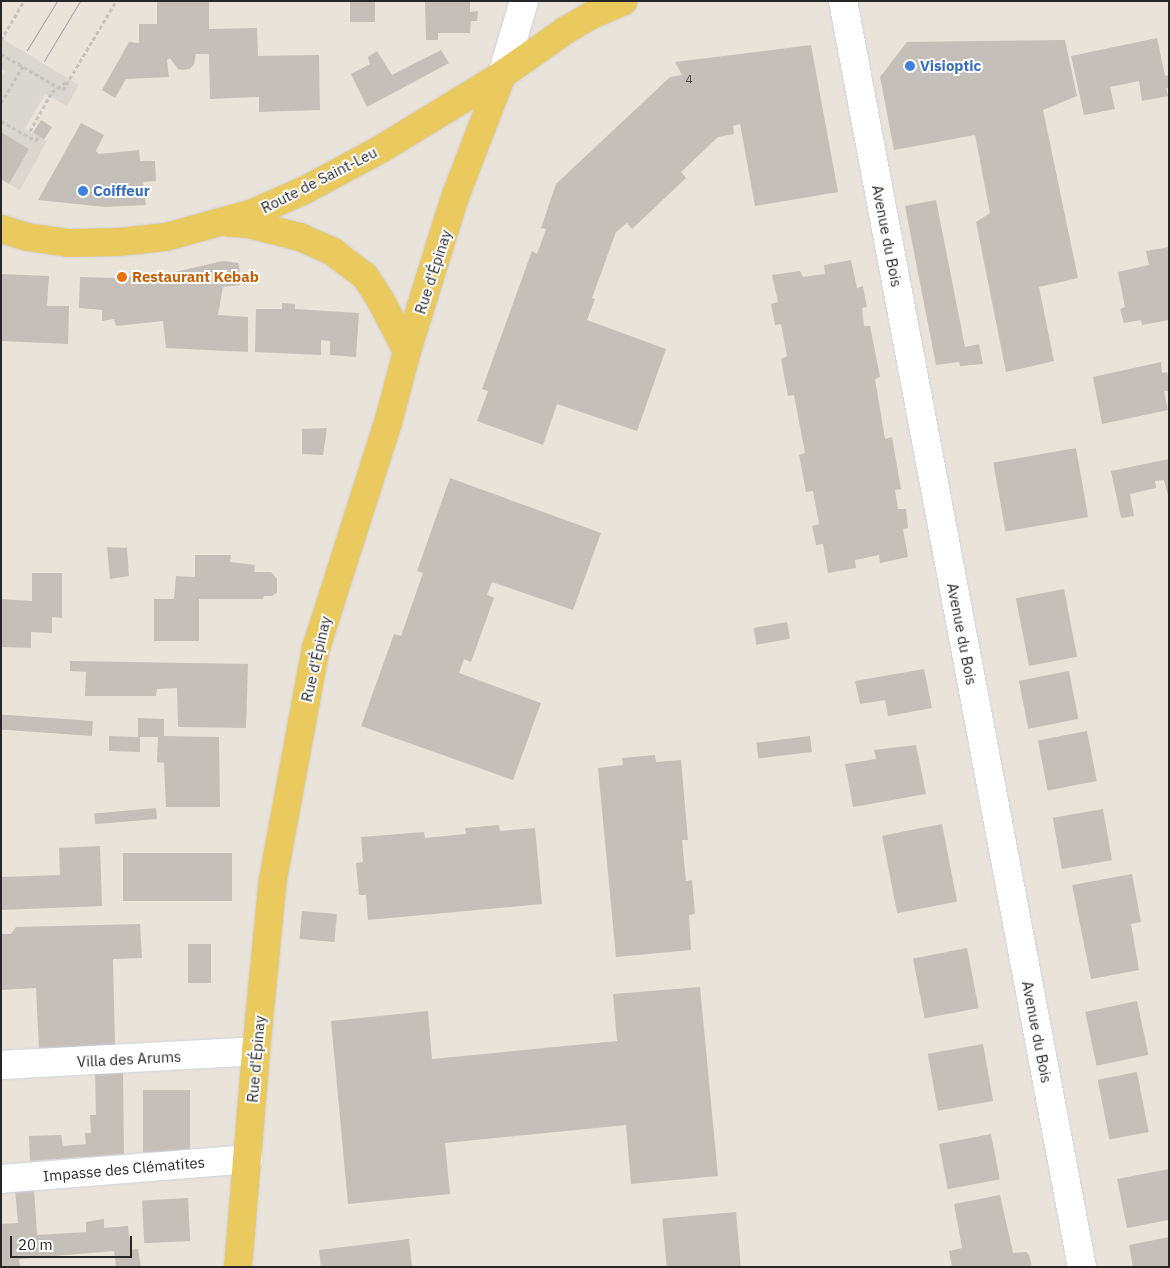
<!DOCTYPE html>
<html>
<head>
<meta charset="utf-8">
<style>
  body { margin:0 }
  #map { position:relative; width:1170px; height:1268px; overflow:hidden; background:#eae3d9; font-family:"IBM Plex Sans",sans-serif }
  div>[style] { position:absolute }
  [style*='--x'] { left:calc(var(--x)*1px); top:calc(var(--y)*1px); width:calc(var(--w)*1px); rotate:calc(var(--a)*1deg) }
  .plaza>* { inset:0; background:#dad6d0 }
  .building>* { inset:0; background:#c5bfb9; transform-origin:0 0 }
  .path>* { height:3px; margin-top:-1.5px; transform-origin:0; background:repeating-linear-gradient(90deg,#c3c3c3 0 4px,transparent 0 6.5px) }
  .roads { filter:drop-shadow(0 0 1px #cfd2e0) drop-shadow(0 0 1px #cfd2e0) }
  .minor>* { height:28px; margin:-14px; padding:0 14px; transform-origin:14px; border-radius:14px; background:#fff }
  .major>* { height:28px; margin:-14px; padding:0 14px; transform-origin:14px; border-radius:14px; background:#eac95e }
  .tram>* { height:1px; margin:-0.5px; padding:0 0.5px; transform-origin:0.5px; border-radius:0.5px; background:#9da0b1 }
  .dots>* { width:14px; height:14px; translate:-50% -50%; box-sizing:border-box; border:2px solid #fff; border-radius:50% }
  span { translate:-50% -50%; white-space:nowrap; text-align:center; line-height:1.15; -webkit-text-stroke:4px #fff; paint-order:stroke }
  .number-label { font-size:12px; color:#4e4d4c }
  .number-label span { -webkit-text-stroke-width:0 }
  .shop-label { font-size:15px; color:#366cbe; font-weight:700 }
  .left { translate:0 -50%; text-align:left }
  .street-label { font-size:15px; color:#272727 }
  .food-label { font-size:15px; color:#c56008; font-weight:700 }
  .frame { position:absolute; inset:0; border:2px solid #272727; pointer-events:none }
  .scale { position:absolute; left:10px; top:1236px; width:122px; height:22px; box-sizing:border-box; border:2px solid #272727; border-top:0; padding-left:6px; font-size:15px; line-height:18px; white-space:nowrap; color:#272727; -webkit-text-stroke:4px #fff; paint-order:stroke }
</style>
</head>
<body>
<div id="map">
  <div class="plaza">
    <i style="clip-path:polygon(1px 38px,79px 85px,67px 106px,45px 94px,25px 129px,47px 141px,20px 190px,9px 184px,29px 149px,1px 132px,1px 78px,5px 71px,1px 68px)"></i>
  </div>
  <div class="building">
    <i style="clip-path:polygon(157px 1px,209px 1px,209px 29px,257px 28px,258px 56px,319px 55px,320px 110px,259px 112px,259px 97px,210px 99px,209px 54px,196px 54px,194px 64px,190px 69px,182px 70px,178px 69px,170px 58px,167px 60px,169px 77px,126px 79px,115px 98px,102px 90px,129px 42px,139px 43px,139px 24px,157px 24px)"></i>
    <i style="left:350px;top:1px;width:25px;height:21px"></i>
    <i style="clip-path:polygon(425px 1px,470px 1px,470px 12px,478px 11px,477px 21px,471px 21px,470px 33px,438px 33px,438px 40px,426px 40px)"></i>
    <i style="clip-path:polygon(1157px 38px,1165px 76px,1169px 75px,1169px 88px,1166px 88px,1168px 96px,1142px 101px,1139px 81px,1110px 87px,1115px 109px,1084px 115px,1071px 56px)"></i>
    <i style="clip-path:polygon(1065px 40px,1077px 96px,1043px 110px,1078px 278px,1039px 287px,1054px 361px,1006px 372px,976px 222px,990px 213px,975px 135px,894px 150px,880px 77px,907px 42px)"></i>
    <i style="clip-path:polygon(811px 45px,838px 192px,755px 206px,740px 124px,733px 126px,734px 134px,718px 137px,681px 172px,686px 178px,632px 229px,627px 223px,616px 232px,592px 298px,595px 299px,587px 320px,666px 349px,637px 431px,557px 404px,543px 445px,477px 421px,488px 391px,482px 389px,532px 251px,537px 254px,546px 229px,541px 228px,556px 184px,670px 77px,682px 75px,675px 62px)"></i>
    <i style="clip-path:polygon(441px 50px,449px 63px,367px 107px,351px 74px,370px 64px,368px 57px,377px 51px,392px 75px)"></i>
    <i style="left:41px;top:120px;width:13px;height:15px;rotate:32deg"></i>
    <i style="clip-path:polygon(81px 123px,104px 135px,96px 151px,99px 154px,139px 150px,140px 161px,155px 161px,156px 181px,143px 182px,146px 205px,105px 207px,38px 200px)"></i>
    <i style="clip-path:polygon(1px 132px,29px 149px,9px 184px,1px 179px)"></i>
    <i style="clip-path:polygon(936px 200px,965px 347px,979px 344px,983px 364px,960px 366px,959px 362px,936px 365px,905px 206px)"></i>
    <i style="clip-path:polygon(1169px 247px,1169px 320px,1142px 325px,1141px 320px,1124px 323px,1120px 309px,1125px 307px,1118px 272px,1149px 265px,1146px 251px)"></i>
    <i style="clip-path:polygon(851px 260px,857px 288px,863px 286px,867px 307px,862px 308px,864px 326px,870px 326px,880px 377px,875px 379px,885px 439px,892px 437px,901px 489px,895px 490px,898px 509px,906px 509px,908px 528px,903px 529px,908px 557px,880px 563px,879px 555px,855px 560px,856px 568px,828px 573px,823px 544px,816px 545px,812px 526px,819px 524px,813px 491px,806px 492px,799px 455px,805px 453px,794px 395px,788px 396px,781px 359px,787px 356px,781px 324px,775px 325px,771px 304px,778px 302px,772px 275px,800px 271px,803px 277px,825px 274px,824px 265px)"></i>
    <i style="clip-path:polygon(223px 261px,239px 263px,240px 285px,223px 287px,218px 315px,248px 317px,248px 352px,166px 348px,163px 321px,116px 326px,114px 319px,102px 321px,102px 310px,79px 308px,80px 277px,113px 278px,170px 273px)"></i>
    <i style="clip-path:polygon(1px 274px,49px 276px,47px 306px,69px 306px,68px 344px,1px 341px)"></i>
    <i style="clip-path:polygon(282px 303px,295px 304px,295px 309px,359px 313px,356px 357px,330px 355px,330px 341px,321px 340px,321px 355px,255px 352px,256px 309px,282px 309px)"></i>
    <i style="clip-path:polygon(1161px 362px,1162px 373px,1167px 372px,1169px 381px,1169px 391px,1164px 391px,1168px 410px,1102px 424px,1093px 377px)"></i>
    <i style="clip-path:polygon(327px 428px,323px 455px,302px 454px,302px 429px)"></i>
    <i style="left:1076px;top:448px;width:70px;height:84px;rotate:80deg"></i>
    <i style="clip-path:polygon(1169px 459px,1169px 499px,1164px 480px,1155px 481px,1156px 488px,1130px 494px,1134px 516px,1121px 518px,1111px 471px)"></i>
    <i style="clip-path:polygon(450px 478px,601px 533px,573px 610px,492px 582px,487px 595px,494px 598px,471px 662px,464px 659px,459px 673px,541px 703px,513px 780px,361px 726px,394px 634px,401px 636px,423px 573px,417px 571px)"></i>
    <i style="clip-path:polygon(107px 547px,127px 548px,129px 576px,110px 579px)"></i>
    <i style="clip-path:polygon(195px 555px,231px 555px,230px 562px,255px 565px,254px 572px,271px 572px,277px 579px,277px 593px,271px 596px,264px 596px,263px 599px,199px 599px,199px 641px,154px 641px,154px 599px,174px 599px,176px 576px,195px 577px)"></i>
    <i style="clip-path:polygon(32px 573px,62px 573px,62px 618px,52px 617px,52px 633px,31px 632px,31px 648px,1px 647px,1px 599px,32px 601px)"></i>
    <i style="left:1064px;top:589px;width:69px;height:49px;rotate:79deg"></i>
    <i style="left:787px;top:622px;width:17px;height:34px;rotate:80deg"></i>
    <i style="clip-path:polygon(70px 661px,248px 664px,246px 728px,178px 727px,177px 688px,157px 689px,156px 696px,85px 696px,86px 672px,70px 671px)"></i>
    <i style="clip-path:polygon(924px 669px,932px 708px,888px 716px,885px 700px,860px 704px,855px 681px)"></i>
    <i style="left:1069px;top:671px;width:49px;height:51px;rotate:79deg"></i>
    <i style="clip-path:polygon(138px 718px,164px 719px,164px 736px,219px 737px,220px 807px,166px 807px,164px 763px,157px 762px,158px 737px,140px 737px,140px 752px,109px 751px,109px 736px,138px 737px)"></i>
    <i style="left:93px;top:721px;width:15px;height:92px;rotate:94deg"></i>
    <i style="left:1087px;top:731px;width:51px;height:50px;rotate:79deg"></i>
    <i style="left:810px;top:736px;width:16px;height:54px;rotate:83deg"></i>
    <i style="clip-path:polygon(916px 745px,926px 794px,853px 807px,845px 764px,876px 759px,874px 750px)"></i>
    <i style="clip-path:polygon(655px 755px,656px 762px,681px 760px,688px 840px,682px 840px,686px 881px,692px 880px,695px 914px,689px 915px,691px 950px,616px 957px,598px 768px,623px 765px,622px 758px)"></i>
    <i style="left:156px;top:808px;width:11px;height:62px;rotate:85deg"></i>
    <i style="left:1103px;top:809px;width:52px;height:51px;rotate:80deg"></i>
    <i style="left:942px;top:824px;width:79px;height:61px;rotate:79deg"></i>
    <i style="clip-path:polygon(499px 825px,500px 831px,535px 828px,542px 904px,368px 920px,366px 895px,359px 895px,356px 863px,363px 862px,361px 837px,424px 832px,425px 838px,466px 834px,465px 828px)"></i>
    <i style="clip-path:polygon(100px 846px,102px 906px,1px 910px,1px 877px,60px 875px,59px 848px)"></i>
    <i style="left:232px;top:853px;width:48px;height:109px;rotate:90deg"></i>
    <i style="clip-path:polygon(1132px 874px,1141px 922px,1131px 924px,1139px 970px,1091px 979px,1072px 885px)"></i>
    <i style="left:302px;top:911px;width:35px;height:28px;rotate:5deg"></i>
    <i style="clip-path:polygon(140px 924px,142px 958px,113px 959px,115px 1045px,39px 1049px,36px 988px,1px 990px,1px 934px,11px 934px,16px 927px)"></i>
    <i style="left:188px;top:944px;width:23px;height:39px"></i>
    <i style="left:967px;top:948px;width:61px;height:55px;rotate:79deg"></i>
    <i style="clip-path:polygon(700px 987px,718px 1176px,631px 1184px,626px 1125px,445px 1143px,450px 1194px,348px 1204px,331px 1021px,428px 1011px,432px 1059px,617px 1041px,613px 994px)"></i>
    <i style="left:1137px;top:1001px;width:55px;height:53px;rotate:78deg"></i>
    <i style="left:983px;top:1044px;width:58px;height:56px;rotate:80deg"></i>
    <i style="clip-path:polygon(123px 1069px,124px 1154px,30px 1161px,29px 1136px,61px 1135px,63px 1146px,86px 1144px,85px 1133px,91px 1133px,90px 1115px,96px 1115px,95px 1071px)"></i>
    <i style="left:1137px;top:1072px;width:61px;height:40px;rotate:79deg"></i>
    <i style="left:143px;top:1090px;width:47px;height:62px"></i>
    <i style="left:991px;top:1134px;width:46px;height:53px;rotate:79deg"></i>
    <i style="clip-path:polygon(1169px 1169px,1169px 1220px,1127px 1228px,1117px 1179px)"></i>
    <i style="clip-path:polygon(34px 1188px,37px 1235px,86px 1232px,86px 1222px,104px 1219px,104px 1228px,128px 1226px,131px 1250px,138px 1249px,141px 1267px,116px 1267px,114px 1251px,19px 1259px,20px 1267px,1px 1267px,1px 1224px,18px 1223px,15px 1189px)"></i>
    <i style="clip-path:polygon(1000px 1195px,1013px 1253px,1026px 1252px,1029px 1255px,1032px 1267px,952px 1267px,949px 1251px,962px 1248px,954px 1204px)"></i>
    <i style="left:188px;top:1198px;width:43px;height:46px;rotate:87deg"></i>
    <i style="left:736px;top:1212px;width:55px;height:74px;rotate:85deg"></i>
    <i style="clip-path:polygon(1169px 1237px,1169px 1267px,1133px 1267px,1129px 1245px)"></i>
    <i style="clip-path:polygon(409px 1239px,412px 1267px,321px 1267px,319px 1250px)"></i>
  </div>
  <div class="path">
    <i style="--x:1;--y:40;--w:45;--a:-59.5"></i>
    <i style="--x:1;--y:54;--w:72;--a:30.1"></i>
    <i style="--x:63;--y:90;--w:104;--a:-59.2"></i>
    <i style="--x:1;--y:61;--w:5;--a:90"></i>
    <i style="--x:1;--y:103;--w:43;--a:-59.3"></i>
    <i style="--x:1;--y:121;--w:40;--a:29.7"></i>
    <i style="--x:36;--y:141;--w:20;--a:-60"></i>
    <i style="--x:30;--y:131;--w:45;--a:-60.6"></i>
    <i style="--x:52;--y:92;--w:17;--a:-36"></i>
  </div>
  <div class="roads">
    <div class="minor">
      <i style="--x:843;--y:1;--w:1288;--a:79.31"></i>
      <i style="--x:502;--y:75;--w:77;--a:-73.4"></i>
      <i style="--x:1;--y:1065;--w:255;--a:-3.1"></i>
      <i style="--x:1;--y:1179;--w:248;--a:-4.6"></i>
    </div>
    <div class="major">
      <i style="--x:230;--y:223;--w:18;--a:3"></i>
      <i style="--x:248;--y:224;--w:54;--a:14"></i>
      <i style="--x:300;--y:237;--w:36;--a:24"></i>
      <i style="--x:333;--y:252;--w:40;--a:37"></i>
      <i style="--x:365;--y:276;--w:27;--a:57"></i>
      <i style="--x:380;--y:299;--w:59;--a:62.6"></i>
      <i style="--x:1;--y:229;--w:28;--a:17"></i>
      <i style="--x:28;--y:237;--w:40;--a:8.5"></i>
      <i style="--x:68;--y:243;--w:51;--a:-1.1"></i>
      <i style="--x:119;--y:242;--w:47;--a:-6.1"></i>
      <i style="--x:166;--y:237;--w:90;--a:-15.4"></i>
      <i style="--x:253;--y:213;--w:57;--a:-23.9"></i>
      <i style="--x:305;--y:190;--w:86;--a:-28.3"></i>
      <i style="--x:381;--y:149;--w:142;--a:-31.4"></i>
      <i style="--x:502;--y:75;--w:78;--a:-35.1"></i>
      <i style="--x:566;--y:30;--w:34;--a:-30"></i>
      <i style="--x:596;--y:13;--w:30;--a:-23"></i>
      <i style="--x:238;--y:1267;--w:217;--a:-85.2"></i>
      <i style="--x:256;--y:1051;--w:173;--a:-84.4"></i>
      <i style="--x:273;--y:879;--w:235;--a:-79.5"></i>
      <i style="--x:316;--y:648;--w:236;--a:-72.3"></i>
      <i style="--x:388;--y:423;--w:74;--a:-75.2"></i>
      <i style="--x:407;--y:351;--w:161;--a:-72.7"></i>
      <i style="--x:455;--y:197;--w:131;--a:-68.9"></i>
    </div>
  </div>
  <div class="tram">
    <i style="--x:27;--y:50;--w:57;--a:-58.5"></i>
    <i style="--x:44;--y:61;--w:70;--a:-59"></i>
  </div>
  <div class="dots">
    <i style="left:910px;top:66px;background:#3f7fe0"></i>
    <i style="left:83px;top:191px;background:#3f7fe0"></i>
    <i style="left:122px;top:277px;background:#e8710a"></i>
  </div>
  <div class="number-label">
    <span style="left:689px;top:79px">4</span>
  </div>
  <div class="shop-label">
    <span class="left" style="left:920px;top:66px">Visioptic</span>
    <span class="left" style="left:93px;top:191px">Coiffeur</span>
  </div>
  <div class="street-label">
    <span style="left:319px;top:180px;rotate:-27deg">Route de Saint-Leu</span>
    <span style="left:887px;top:236px;rotate:79deg">Avenue du Bois</span>
    <span style="left:433px;top:272px;rotate:-72deg">Rue d'Épinay</span>
    <span style="left:962px;top:634px;rotate:79deg">Avenue du Bois</span>
    <span style="left:316px;top:659px;rotate:-77deg">Rue d'Épinay</span>
    <span style="left:1037px;top:1032px;rotate:79deg">Avenue du Bois</span>
    <span style="left:129px;top:1059px;rotate:-3deg">Villa des Arums</span>
    <span style="left:256px;top:1059px;rotate:-85deg">Rue d'Épinay</span>
    <span style="left:124px;top:1169px;rotate:-5deg">Impasse des Clématites</span>
  </div>
  <div class="food-label">
    <span class="left" style="left:132px;top:277px">Restaurant Kebab</span>
  </div>
  <div class="frame"></div>
  <div class="scale">20 m</div>
</div>
</body>
</html>
